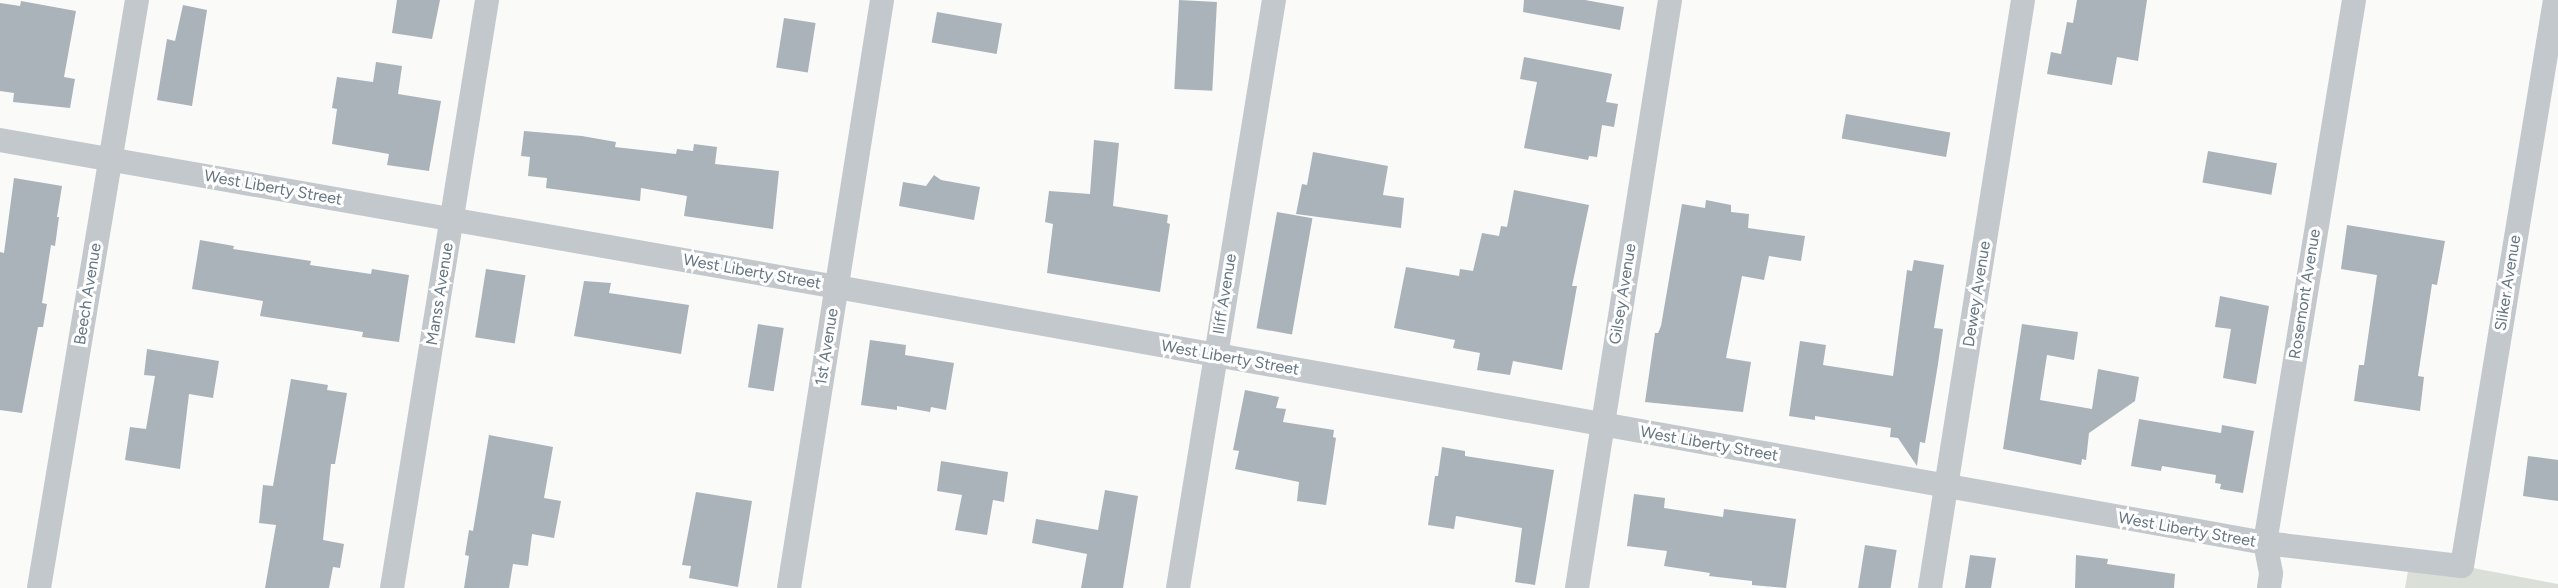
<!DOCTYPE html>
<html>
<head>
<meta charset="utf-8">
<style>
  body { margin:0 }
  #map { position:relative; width:2558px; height:588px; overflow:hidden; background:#fafaf8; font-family:Figtree,sans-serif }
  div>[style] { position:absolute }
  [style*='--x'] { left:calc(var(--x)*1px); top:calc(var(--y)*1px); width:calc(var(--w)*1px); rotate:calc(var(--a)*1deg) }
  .green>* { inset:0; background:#dadfd7 }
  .building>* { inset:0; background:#aab3b9; transform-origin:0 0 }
  .street>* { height:24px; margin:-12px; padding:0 12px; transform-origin:12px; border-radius:12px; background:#c3c8cc }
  span { translate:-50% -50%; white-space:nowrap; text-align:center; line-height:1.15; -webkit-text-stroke:6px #fff; paint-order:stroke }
  .street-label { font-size:16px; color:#657683 }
</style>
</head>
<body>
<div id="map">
  <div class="green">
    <i style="clip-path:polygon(2410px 560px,2462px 566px,2558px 584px,2558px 588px,2405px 588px)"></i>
  </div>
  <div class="building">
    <i style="clip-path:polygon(397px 0,440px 0,432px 39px,392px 33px)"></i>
    <i style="left:1179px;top:0;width:38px;height:89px;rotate:3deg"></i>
    <i style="clip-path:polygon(1524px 0,1585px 0,1624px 7px,1620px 30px,1523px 12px)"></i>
    <i style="clip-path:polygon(2077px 0,2147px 0,2138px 61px,2117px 57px,2112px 85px,2047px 74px,2051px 52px,2061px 54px,2067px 22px,2073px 23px)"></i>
    <i style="clip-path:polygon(21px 1px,76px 11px,64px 77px,75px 79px,70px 108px,13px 102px,14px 93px,0 91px,0 3px,20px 6px)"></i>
    <i style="clip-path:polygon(183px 5px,207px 10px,192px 106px,157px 100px,167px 39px,175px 41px)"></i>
    <i style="left:937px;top:12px;width:66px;height:31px;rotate:10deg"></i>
    <i style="left:784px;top:18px;width:32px;height:50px;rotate:9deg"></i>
    <i style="clip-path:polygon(1524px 57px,1612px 74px,1606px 102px,1618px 104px,1614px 127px,1602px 125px,1597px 157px,1589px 156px,1588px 160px,1524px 148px,1537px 82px,1520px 79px)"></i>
    <i style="clip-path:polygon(376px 62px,402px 66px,398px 94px,441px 101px,429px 171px,387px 165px,389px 154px,332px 144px,337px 109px,332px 108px,337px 77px,373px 82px)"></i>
    <i style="left:1846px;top:114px;width:106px;height:25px;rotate:10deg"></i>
    <i style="clip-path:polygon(524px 131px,582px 136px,616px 142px,615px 147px,676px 154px,677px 149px,693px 151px,694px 144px,717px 147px,715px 164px,779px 171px,773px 229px,684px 216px,687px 196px,641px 188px,640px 201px,546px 188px,547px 178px,528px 176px,530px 157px,521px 156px)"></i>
    <i style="clip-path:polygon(1094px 140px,1119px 143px,1113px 206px,1168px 215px,1167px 223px,1170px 224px,1160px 292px,1047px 273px,1053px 224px,1045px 222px,1049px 191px,1090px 194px)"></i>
    <i style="left:2208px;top:151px;width:70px;height:32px;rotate:10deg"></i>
    <i style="clip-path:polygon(1313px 152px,1388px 166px,1383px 195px,1404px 198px,1401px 228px,1296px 214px,1302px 184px,1307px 185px)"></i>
    <i style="clip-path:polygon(934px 175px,941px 180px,980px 187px,974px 220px,899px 206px,903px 182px,926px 186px)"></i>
    <i style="clip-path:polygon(14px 178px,62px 186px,57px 217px,59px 217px,55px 246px,51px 245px,42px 303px,47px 304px,43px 327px,38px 327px,22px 413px,0 410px,0 252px,4px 253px)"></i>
    <i style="clip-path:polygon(1514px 190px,1589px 205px,1572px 286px,1577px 286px,1562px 370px,1513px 361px,1510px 375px,1477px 370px,1480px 353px,1453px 348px,1455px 340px,1394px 328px,1406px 267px,1459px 276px,1460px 269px,1473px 271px,1482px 233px,1499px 236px,1501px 226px,1507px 227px)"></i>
    <i style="clip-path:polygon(1706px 200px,1731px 205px,1731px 212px,1749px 214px,1748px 228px,1805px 236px,1801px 261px,1769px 256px,1764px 280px,1742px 276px,1726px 358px,1751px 362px,1743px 412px,1645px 402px,1655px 333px,1658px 333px,1661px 326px,1682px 204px,1705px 208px)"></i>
    <i style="left:1277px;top:212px;width:36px;height:118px;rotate:10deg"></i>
    <i style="clip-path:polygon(2347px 225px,2445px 241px,2437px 285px,2432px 284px,2418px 376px,2424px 377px,2420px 411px,2354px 401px,2359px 365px,2364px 365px,2377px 275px,2341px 269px)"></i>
    <i style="clip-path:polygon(200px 240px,234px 246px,233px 249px,311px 261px,310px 265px,371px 274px,372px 269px,409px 275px,399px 342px,362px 337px,363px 332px,260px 316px,263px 301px,192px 289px)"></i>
    <i style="clip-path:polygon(1914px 260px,1944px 265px,1934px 328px,1943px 329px,1938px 364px,1925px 443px,1920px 442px,1917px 466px,1898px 438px,1890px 437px,1891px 428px,1815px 416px,1815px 420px,1789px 416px,1800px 341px,1826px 345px,1823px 365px,1893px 376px,1907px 270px,1912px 271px)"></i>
    <i style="left:486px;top:269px;width:40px;height:69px;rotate:9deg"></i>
    <i style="clip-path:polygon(584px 281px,611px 283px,609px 293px,689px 305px,681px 354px,574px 336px)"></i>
    <i style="clip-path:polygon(2220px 296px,2269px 306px,2256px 384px,2223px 378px,2231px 329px,2215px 327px)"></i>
    <i style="left:758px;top:324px;width:26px;height:64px;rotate:9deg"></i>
    <i style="clip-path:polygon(2022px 324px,2078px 332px,2074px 360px,2047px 355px,2040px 400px,2092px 409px,2098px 369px,2139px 377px,2135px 401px,2089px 433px,2086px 460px,2082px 459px,2081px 465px,2003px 449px)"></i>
    <i style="clip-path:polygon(870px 340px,906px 345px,905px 355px,954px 363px,946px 410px,931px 407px,930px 412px,897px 406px,897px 410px,861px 405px)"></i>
    <i style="clip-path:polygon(147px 349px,219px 361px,213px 398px,189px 394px,180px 469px,125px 460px,130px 427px,146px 429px,155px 376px,144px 375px)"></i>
    <i style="clip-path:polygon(291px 379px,328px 385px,327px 390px,347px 393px,335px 464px,331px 464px,323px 540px,344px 544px,340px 568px,333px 567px,329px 588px,265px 588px,276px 525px,259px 523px,263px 485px,273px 486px)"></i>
    <i style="clip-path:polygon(1245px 390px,1279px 397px,1276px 408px,1286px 409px,1283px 422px,1334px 430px,1333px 437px,1336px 438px,1326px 505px,1297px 501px,1299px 482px,1235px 469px,1239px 451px,1233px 450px)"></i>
    <i style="clip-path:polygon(2139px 419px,2221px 433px,2222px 425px,2254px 431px,2243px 493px,2220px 489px,2221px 484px,2215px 483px,2216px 475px,2162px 466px,2161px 471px,2131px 466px)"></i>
    <i style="clip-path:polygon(489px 435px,553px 447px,544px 498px,561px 501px,554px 538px,532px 534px,528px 566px,513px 564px,509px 588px,464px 588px,469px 556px,465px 555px,469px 530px,473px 531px)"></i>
    <i style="clip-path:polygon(1442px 447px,1465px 451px,1465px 456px,1554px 470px,1535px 585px,1515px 582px,1522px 528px,1456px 516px,1454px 529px,1428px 525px,1435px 476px,1438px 476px)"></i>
    <i style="clip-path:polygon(2528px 456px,2558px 460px,2558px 501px,2523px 496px)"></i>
    <i style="clip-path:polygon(941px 461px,1008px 472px,1004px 502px,993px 500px,987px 535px,955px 530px,962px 495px,937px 491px)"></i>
    <i style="clip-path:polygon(1105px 490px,1138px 496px,1123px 588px,1081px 588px,1087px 554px,1032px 543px,1036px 519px,1098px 530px)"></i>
    <i style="clip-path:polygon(696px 492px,752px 501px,738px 587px,689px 578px,691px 566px,682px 565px)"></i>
    <i style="clip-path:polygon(1634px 494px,1665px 498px,1664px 508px,1723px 517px,1724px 509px,1796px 519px,1786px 588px,1752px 585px,1752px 581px,1709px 576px,1710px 573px,1664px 566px,1667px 551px,1627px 546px)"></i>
    <i style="left:1865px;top:545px;width:32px;height:44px;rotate:9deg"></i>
    <i style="clip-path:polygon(1970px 555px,1996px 558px,1991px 588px,1965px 588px)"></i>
    <i style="clip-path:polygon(2076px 555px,2108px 559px,2107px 564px,2175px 574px,2174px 588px,2075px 588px)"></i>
  </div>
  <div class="street">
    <i style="--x:0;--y:140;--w:850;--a:9.96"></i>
    <i style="--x:837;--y:287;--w:1451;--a:10.16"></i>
    <i style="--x:2265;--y:543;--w:198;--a:6.7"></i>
    <i style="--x:2462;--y:566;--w:574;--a:-80.67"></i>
    <i style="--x:39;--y:588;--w:596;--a:-80.54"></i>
    <i style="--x:392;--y:588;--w:596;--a:-80.82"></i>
    <i style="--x:789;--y:588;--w:595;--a:-81.01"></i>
    <i style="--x:1178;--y:588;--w:596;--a:-80.73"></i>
    <i style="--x:1577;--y:588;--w:595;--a:-81.01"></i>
    <i style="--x:1930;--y:588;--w:595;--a:-81.01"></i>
    <i style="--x:2269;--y:588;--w:15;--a:-82"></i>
    <i style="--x:2271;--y:573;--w:31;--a:-101"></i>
    <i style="--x:2265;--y:543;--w:550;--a:-80.69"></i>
  </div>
  <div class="street-label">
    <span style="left:273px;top:188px;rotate:10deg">West Liberty Street</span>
    <span style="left:752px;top:272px;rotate:10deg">West Liberty Street</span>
    <span style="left:2508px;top:283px;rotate:-81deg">Sliker Avenue</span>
    <span style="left:88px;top:294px;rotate:-81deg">Beech Avenue</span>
    <span style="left:440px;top:294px;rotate:-81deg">Manss Avenue</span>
    <span style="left:1225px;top:294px;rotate:-81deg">Iliff Avenue</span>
    <span style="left:1623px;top:294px;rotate:-81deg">Gilsey Avenue</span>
    <span style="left:1977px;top:294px;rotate:-81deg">Dewey Avenue</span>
    <span style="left:2305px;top:294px;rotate:-81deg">Rosemont Avenue</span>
    <span style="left:827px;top:347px;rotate:-81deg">1st Avenue</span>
    <span style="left:1230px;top:358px;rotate:10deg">West Liberty Street</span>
    <span style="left:1709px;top:444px;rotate:10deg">West Liberty Street</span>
    <span style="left:2187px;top:530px;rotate:10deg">West Liberty Street</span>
  </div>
</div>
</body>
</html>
